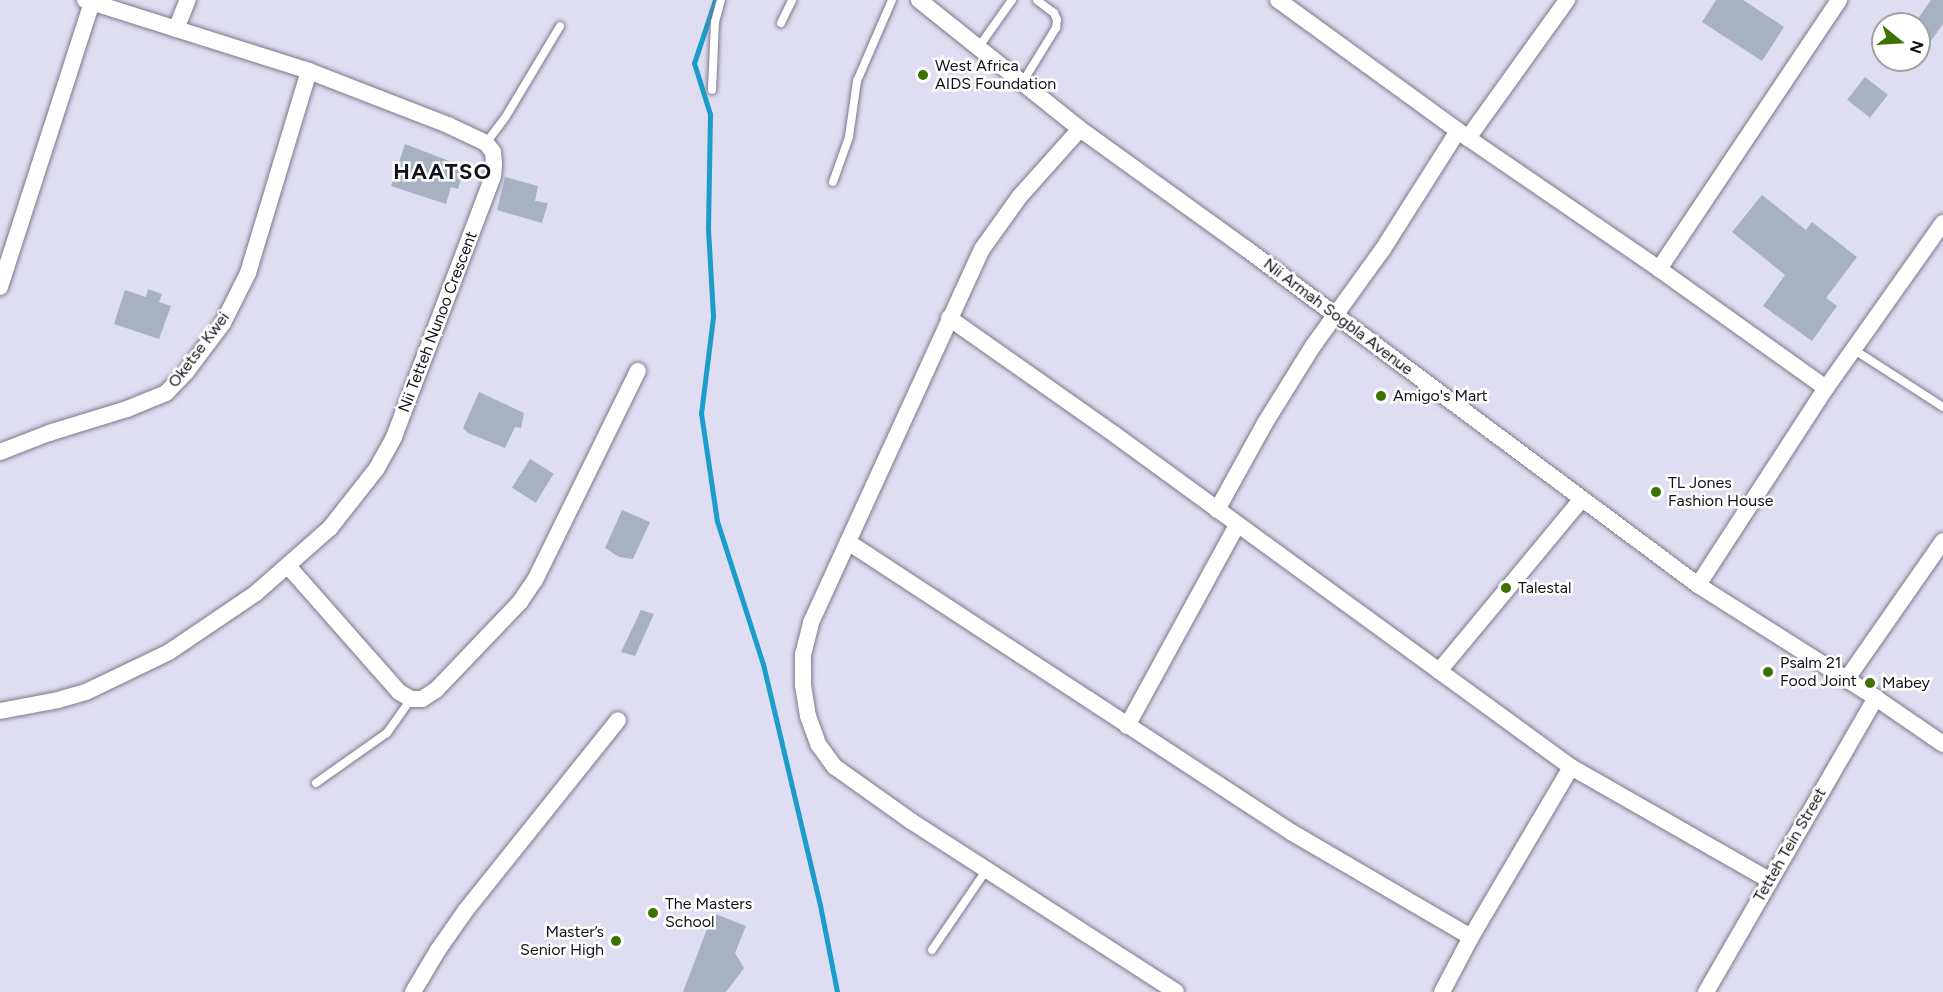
<!DOCTYPE html>
<html>
<head>
<meta charset="utf-8">
<style>
  body { margin:0 }
  #map { position:relative; width:1943px; height:992px; overflow:hidden; background:#dfddf1; font-family:Figtree,sans-serif }
  div>[style] { position:absolute }
  [style*='--x'] { left:calc(var(--x)*1px); top:calc(var(--y)*1px); width:calc(var(--w)*1px); rotate:calc(var(--a)*1deg) }
  .stream>* { height:5px; margin:-2.5px; padding:0 2.5px; transform-origin:2.5px; border-radius:2.5px; background:#1a9dca }
  .building>* { inset:0; background:#a6b1c2; transform-origin:0 0 }
  .roads { filter:drop-shadow(0 0 2px #7b788b) drop-shadow(0 0 2px #7b788b) }
  .service>* { height:8px; margin:-4px; padding:0 4px; transform-origin:4px; border-radius:4px; background:#fff }
  .minor>* { height:16px; margin:-8px; padding:0 8px; transform-origin:8px; border-radius:8px; background:#fff }
  .dots>* { width:16px; height:16px; translate:-50% -50%; box-sizing:border-box; border:3px solid #fff; border-radius:50% }
  span { translate:-50% -50%; white-space:nowrap; text-align:center; line-height:1.15; -webkit-text-stroke:5px #fff; paint-order:stroke }
  .poi-label { font-size:16px; color:#121118 }
  .left { translate:0 -50%; text-align:left }
  .right { translate:-100% -50%; text-align:right }
  .street-label { font-size:16px; color:#121118 }
  .district-label { font-size:22px; color:#121118; font-weight:700; letter-spacing:1.5px }
  .north { position:absolute; left:1871px; top:12px; width:60px; height:60px; box-sizing:border-box; background:#fff; border:2px solid #a0a0a3; border-radius:50%; rotate:108deg; font-size:16px; font-weight:700; line-height:24px; text-align:center; color:#121118 }
  .north::after { content:''; display:block; margin:auto; width:21px; height:27px; background:#3c7200; clip-path:polygon(50% 0,100% 100%,50% 72%,0 100%) }
</style>
</head>
<body>
<div id="map">
  <div class="stream">
    <i style="--x:715;--y:0;--w:66;--a:108.4"></i>
    <i style="--x:694;--y:63;--w:53;--a:72.6"></i>
    <i style="--x:710;--y:114;--w:115;--a:91"></i>
    <i style="--x:708;--y:229;--w:88;--a:86.7"></i>
    <i style="--x:713;--y:317;--w:97;--a:97.1"></i>
    <i style="--x:701;--y:413;--w:109;--a:81.6"></i>
    <i style="--x:717;--y:521;--w:150;--a:72.2"></i>
    <i style="--x:763;--y:664;--w:248;--a:76.7"></i>
    <i style="--x:820;--y:905;--w:89;--a:78.9"></i>
  </div>
  <div class="building">
    <i style="clip-path:polygon(1716px 0,1743px 0,1784px 27px,1762px 61px,1702px 22px)"></i>
    <i style="clip-path:polygon(1931px 0,1943px 0,1943px 24px,1919px 58px,1919px 24px,1915px 23px)"></i>
    <i style="left:1865px;top:77px;width:29px;height:29px;rotate:38deg"></i>
    <i style="clip-path:polygon(405px 144px,465px 167px,458px 189px,451px 187px,446px 204px,391px 186px)"></i>
    <i style="clip-path:polygon(505px 177px,538px 186px,535px 201px,548px 203px,542px 223px,497px 210px)"></i>
    <i style="clip-path:polygon(1762px 195px,1806px 230px,1812px 222px,1857px 257px,1826px 298px,1837px 306px,1812px 341px,1763px 306px,1785px 275px,1732px 232px)"></i>
    <i style="clip-path:polygon(148px 289px,162px 294px,159px 302px,171px 306px,159px 339px,114px 324px,125px 290px,146px 297px)"></i>
    <i style="clip-path:polygon(479px 392px,524px 413px,521px 428px,515px 427px,505px 448px,468px 433px,463px 428px)"></i>
    <i style="left:530px;top:459px;width:28px;height:34px;rotate:32deg"></i>
    <i style="clip-path:polygon(622px 510px,650px 522px,633px 559px,619px 557px,605px 548px)"></i>
    <i style="clip-path:polygon(641px 610px,654px 614px,635px 656px,621px 652px)"></i>
    <i style="clip-path:polygon(713px 913px,746px 926px,735px 953px,744px 968px,726px 992px,683px 992px)"></i>
  </div>
  <div class="roads">
    <div class="service">
      <i style="--x:781;--y:23;--w:25;--a:-64"></i>
      <i style="--x:978;--y:48;--w:59;--a:-54.7"></i>
      <i style="--x:1022;--y:83;--w:65;--a:-58.3"></i>
      <i style="--x:1056;--y:28;--w:8;--a:-83"></i>
      <i style="--x:1057;--y:20;--w:8;--a:-113"></i>
      <i style="--x:1054;--y:13;--w:21;--a:-143"></i>
      <i style="--x:712;--y:90;--w:68;--a:-87.5"></i>
      <i style="--x:715;--y:22;--w:23;--a:-75"></i>
      <i style="--x:486;--y:143;--w:31;--a:-53"></i>
      <i style="--x:505;--y:118;--w:107;--a:-59.1"></i>
      <i style="--x:833;--y:182;--w:48;--a:-70.4"></i>
      <i style="--x:849;--y:137;--w:57;--a:-81.9"></i>
      <i style="--x:857;--y:81;--w:88;--a:-66.6"></i>
      <i style="--x:1853;--y:349;--w:107;--a:32.8"></i>
      <i style="--x:316;--y:783;--w:87;--a:-35.2"></i>
      <i style="--x:387;--y:733;--w:42;--a:-54.8"></i>
      <i style="--x:932;--y:950;--w:98;--a:-55.8"></i>
    </div>
    <div class="minor">
      <i style="--x:919;--y:0;--w:206;--a:38.7"></i>
      <i style="--x:1080;--y:129;--w:207;--a:35.8"></i>
      <i style="--x:1248;--y:250;--w:561;--a:36.67"></i>
      <i style="--x:1698;--y:585;--w:211;--a:32.4"></i>
      <i style="--x:1876;--y:698;--w:81;--a:34.5"></i>
      <i style="--x:1278;--y:0;--w:235;--a:36"></i>
      <i style="--x:1468;--y:138;--w:232;--a:34.4"></i>
      <i style="--x:1659;--y:269;--w:205;--a:35.5"></i>
      <i style="--x:176;--y:29;--w:31;--a:-68"></i>
      <i style="--x:1080;--y:129;--w:90;--a:131.8"></i>
      <i style="--x:1020;--y:196;--w:65;--a:125.6"></i>
      <i style="--x:982;--y:249;--w:411;--a:114.6"></i>
      <i style="--x:811;--y:623;--w:32;--a:104"></i>
      <i style="--x:803;--y:654;--w:31;--a:90"></i>
      <i style="--x:803;--y:685;--w:31;--a:81"></i>
      <i style="--x:808;--y:716;--w:30;--a:70"></i>
      <i style="--x:818;--y:744;--w:29;--a:54"></i>
      <i style="--x:835;--y:767;--w:93;--a:35.4"></i>
      <i style="--x:911;--y:821;--w:315;--a:32.8"></i>
      <i style="--x:1468;--y:138;--w:170;--a:-54.3"></i>
      <i style="--x:1659;--y:269;--w:324;--a:-56.2"></i>
      <i style="--x:0;--y:287;--w:299;--a:-72.1"></i>
      <i style="--x:949;--y:318;--w:202;--a:35.1"></i>
      <i style="--x:1114;--y:434;--w:565;--a:36.08"></i>
      <i style="--x:1571;--y:767;--w:228;--a:29.7"></i>
      <i style="--x:0;--y:452;--w:53;--a:-21.2"></i>
      <i style="--x:49;--y:433;--w:82;--a:-17.1"></i>
      <i style="--x:127;--y:409;--w:42;--a:-22.3"></i>
      <i style="--x:166;--y:393;--w:30;--a:-46"></i>
      <i style="--x:187;--y:371;--w:60;--a:-53.1"></i>
      <i style="--x:223;--y:323;--w:56;--a:-63.4"></i>
      <i style="--x:248;--y:273;--w:211;--a:-73.2"></i>
      <i style="--x:1217;--y:510;--w:99;--a:-61.1"></i>
      <i style="--x:1265;--y:423;--w:91;--a:-58.1"></i>
      <i style="--x:1313;--y:346;--w:120;--a:-54.2"></i>
      <i style="--x:1383;--y:249;--w:140;--a:-57.6"></i>
      <i style="--x:848;--y:542;--w:529;--a:33.21"></i>
      <i style="--x:1291;--y:832;--w:208;--a:30.3"></i>
      <i style="--x:288;--y:566;--w:168;--a:48.6"></i>
      <i style="--x:399;--y:692;--w:14;--a:30"></i>
      <i style="--x:411;--y:699;--w:11;--a:0"></i>
      <i style="--x:422;--y:699;--w:17;--a:-33"></i>
      <i style="--x:436;--y:690;--w:122;--a:-46.3"></i>
      <i style="--x:520;--y:602;--w:27;--a:-56"></i>
      <i style="--x:535;--y:580;--w:233;--a:-63.8"></i>
      <i style="--x:1698;--y:585;--w:235;--a:-57"></i>
      <i style="--x:1826;--y:388;--w:202;--a:-54.7"></i>
      <i style="--x:1439;--y:671;--w:224;--a:-50.3"></i>
      <i style="--x:1846;--y:680;--w:169;--a:-55.1"></i>
      <i style="--x:0;--y:711;--w:59;--a:-10.7"></i>
      <i style="--x:58;--y:700;--w:29;--a:-16"></i>
      <i style="--x:86;--y:692;--w:92;--a:-25.7"></i>
      <i style="--x:169;--y:652;--w:105;--a:-34.1"></i>
      <i style="--x:256;--y:593;--w:98;--a:-41.3"></i>
      <i style="--x:330;--y:528;--w:76;--a:-51.9"></i>
      <i style="--x:377;--y:468;--w:35;--a:-61"></i>
      <i style="--x:394;--y:437;--w:279;--a:-69.2"></i>
      <i style="--x:493;--y:176;--w:12;--a:-85"></i>
      <i style="--x:494;--y:164;--w:12;--a:-95"></i>
      <i style="--x:493;--y:152;--w:11;--a:-128"></i>
      <i style="--x:486;--y:143;--w:42;--a:-154.7"></i>
      <i style="--x:448;--y:125;--w:149;--a:-158.8"></i>
      <i style="--x:309;--y:71;--w:235;--a:-162.4"></i>
      <i style="--x:1127;--y:726;--w:229;--a:-61.3"></i>
      <i style="--x:413;--y:992;--w:49;--a:-59.2"></i>
      <i style="--x:438;--y:950;--w:49;--a:-55"></i>
      <i style="--x:466;--y:910;--w:243;--a:-51.3"></i>
      <i style="--x:1442;--y:992;--w:62;--a:-62.2"></i>
      <i style="--x:1471;--y:937;--w:197;--a:-59.5"></i>
      <i style="--x:1706;--y:992;--w:340;--a:-60"></i>
    </div>
  </div>
  <div class="dots">
    <i style="left:923px;top:75px;background:#3c7200"></i>
    <i style="left:1381px;top:396px;background:#3c7200"></i>
    <i style="left:1656px;top:492px;background:#3c7200"></i>
    <i style="left:1506px;top:588px;background:#3c7200"></i>
    <i style="left:1768px;top:672px;background:#3c7200"></i>
    <i style="left:1870px;top:683px;background:#3c7200"></i>
    <i style="left:653px;top:913px;background:#3c7200"></i>
    <i style="left:616px;top:941px;background:#3c7200"></i>
  </div>
  <div class="poi-label">
    <span class="left" style="left:935px;top:75px">West Africa<br>AIDS Foundation</span>
    <span class="left" style="left:1393px;top:396px">Amigo's Mart</span>
    <span class="left" style="left:1668px;top:492px">TL Jones<br>Fashion House</span>
    <span class="left" style="left:1518px;top:588px">Talestal</span>
    <span class="left" style="left:1780px;top:672px">Psalm 21<br>Food Joint</span>
    <span class="left" style="left:1882px;top:683px">Mabey</span>
    <span class="left" style="left:665px;top:913px">The Masters<br>School</span>
    <span class="right" style="left:604px;top:941px">Master’s<br>Senior High</span>
  </div>
  <div class="street-label">
    <span style="left:1338px;top:317px;rotate:37deg">Nii Armah Sogbla Avenue</span>
    <span style="left:438px;top:322px;rotate:-69deg">Nii Tetteh Nunoo Crescent</span>
    <span style="left:199px;top:350px;rotate:-53deg">Oketse Kwei</span>
    <span style="left:1790px;top:845px;rotate:-60deg">Tetteh Tein Street</span>
  </div>
  <div class="district-label">
    <span style="left:443px;top:172px">HAATSO</span>
  </div>
  <div class="north">N</div>
</div>
</body>
</html>
